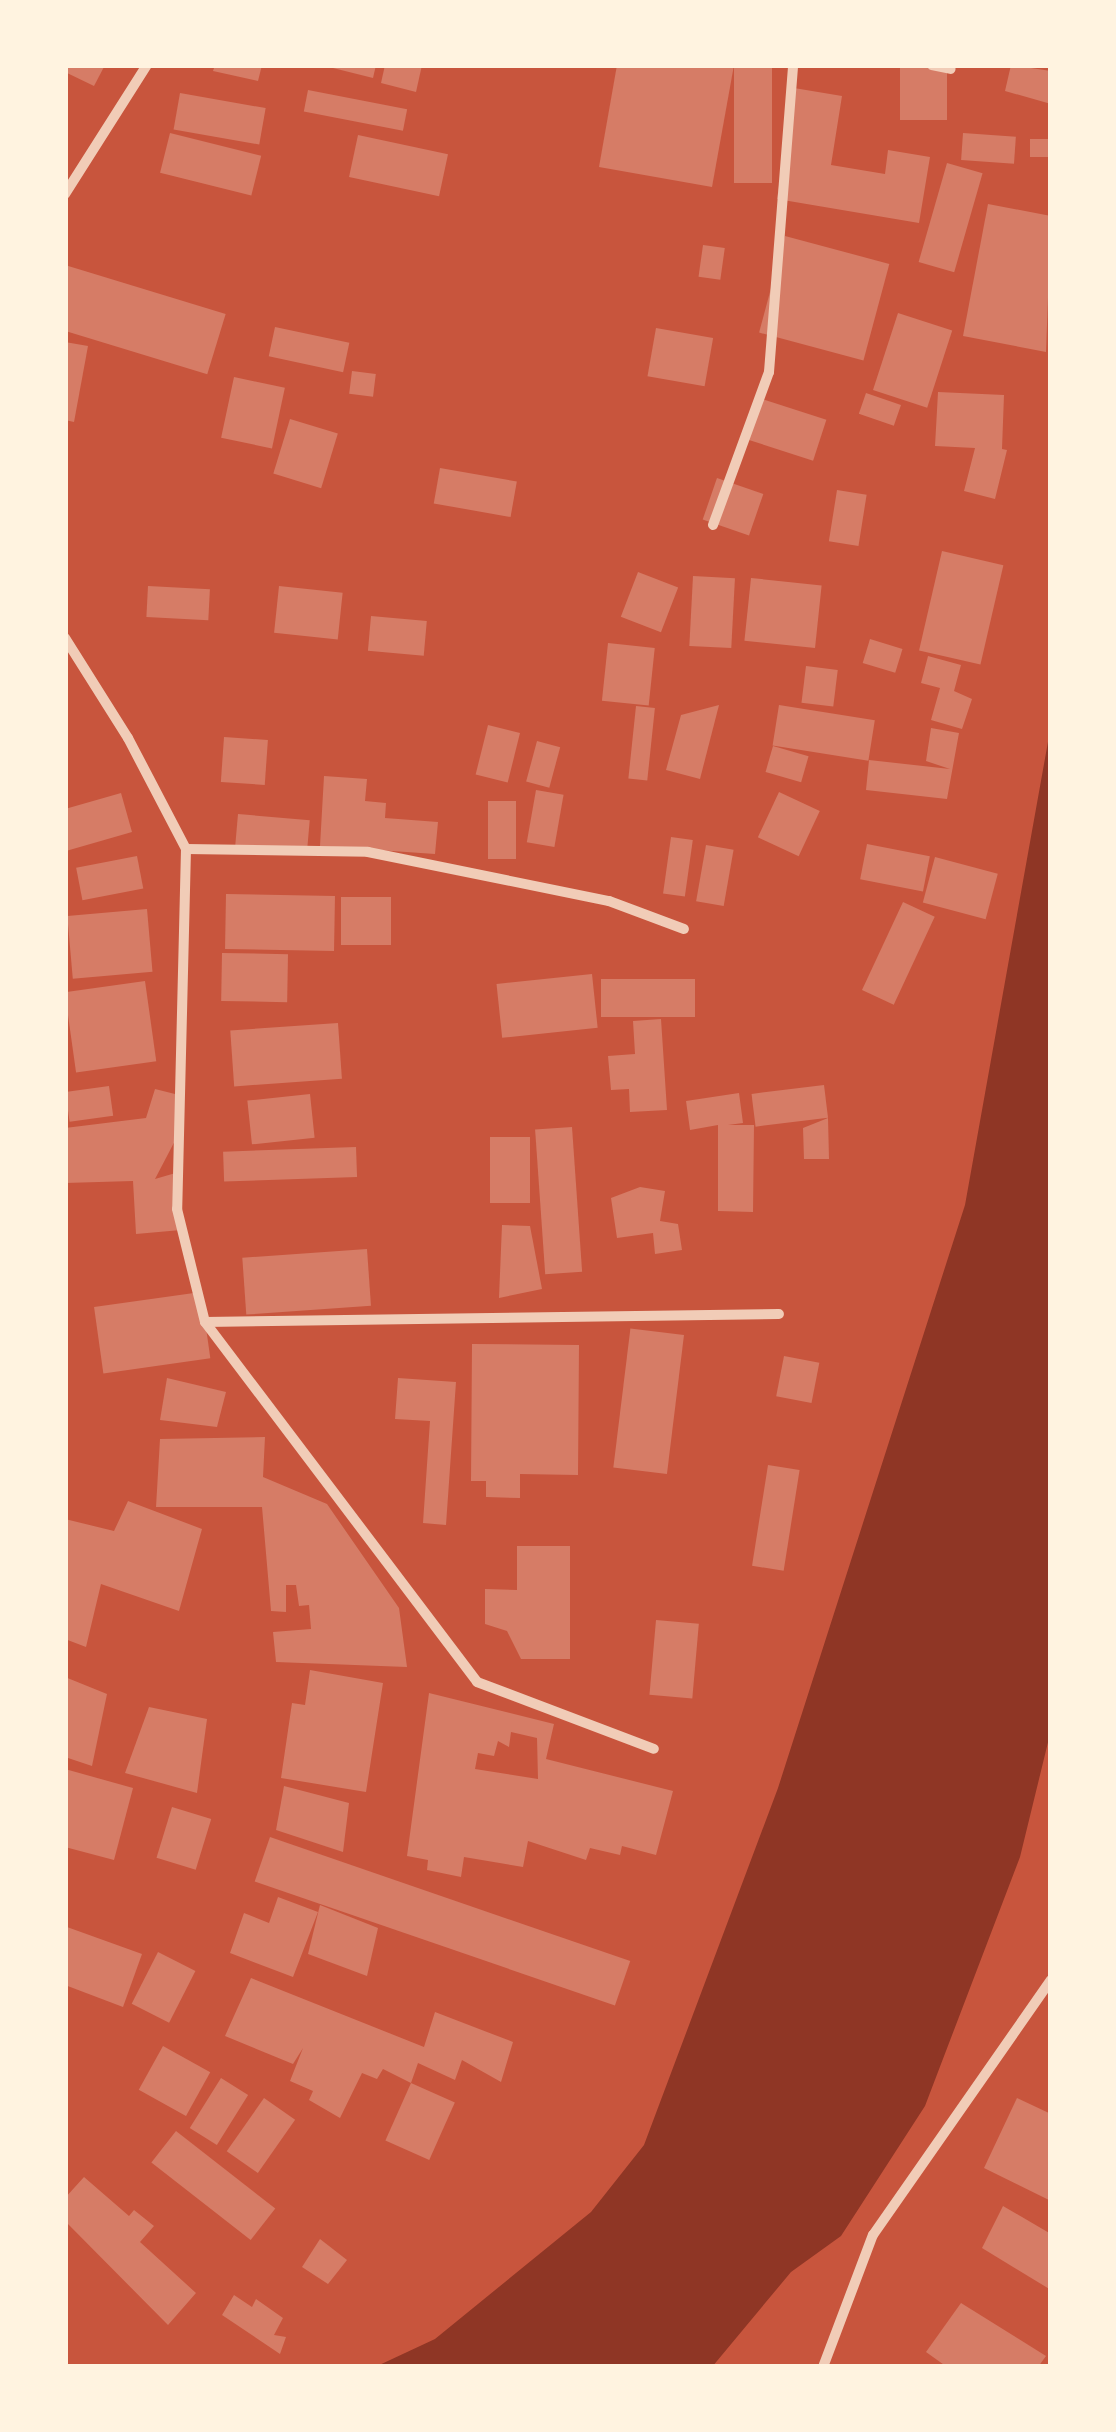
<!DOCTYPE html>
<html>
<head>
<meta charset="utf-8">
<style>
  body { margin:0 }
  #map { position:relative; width:1116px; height:2432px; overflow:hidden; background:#c8553d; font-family:"Space Grotesk",sans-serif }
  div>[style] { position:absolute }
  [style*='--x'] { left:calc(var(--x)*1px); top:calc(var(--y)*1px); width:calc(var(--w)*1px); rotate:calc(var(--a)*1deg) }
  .water>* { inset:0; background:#8f3625 }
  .building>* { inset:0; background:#d67c66; transform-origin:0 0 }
  .minor>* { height:10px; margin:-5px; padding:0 5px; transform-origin:5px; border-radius:5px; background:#f1ccb7 }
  span { translate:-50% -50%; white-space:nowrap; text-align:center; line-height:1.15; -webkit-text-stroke:8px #fff3e0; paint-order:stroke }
  .frame { position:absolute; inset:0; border:68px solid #fff3e0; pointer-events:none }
</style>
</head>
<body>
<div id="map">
  <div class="water">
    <i style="clip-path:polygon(1051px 725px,1051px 1730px,1020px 1857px,925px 2106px,841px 2236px,791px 2272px,712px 2367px,375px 2367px,435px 2339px,591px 2212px,644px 2145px,778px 1788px,965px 1205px)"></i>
  </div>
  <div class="building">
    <i style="clip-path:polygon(65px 65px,105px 65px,94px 86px,65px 72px)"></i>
    <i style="clip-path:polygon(215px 65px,262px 65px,258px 81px,213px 71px)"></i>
    <i style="clip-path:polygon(321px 65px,376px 65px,373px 78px)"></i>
    <i style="clip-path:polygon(385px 65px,422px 65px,416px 92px,381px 83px)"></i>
    <i style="clip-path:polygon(617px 65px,734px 65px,712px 187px,599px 167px)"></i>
    <i style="left:734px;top:65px;width:38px;height:118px"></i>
    <i style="left:900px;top:65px;width:47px;height:55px"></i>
    <i style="clip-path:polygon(1011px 65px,1051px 71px,1051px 104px,1005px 91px)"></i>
    <i style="clip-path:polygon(794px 88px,842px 96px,831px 165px,885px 174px,888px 150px,930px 157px,919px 223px,777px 199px)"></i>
    <i style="left:308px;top:90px;width:101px;height:22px;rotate:11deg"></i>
    <i style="left:180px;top:93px;width:87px;height:37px;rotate:10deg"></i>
    <i style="left:170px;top:133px;width:94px;height:41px;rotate:14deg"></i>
    <i style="left:963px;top:133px;width:53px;height:27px;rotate:4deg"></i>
    <i style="left:358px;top:135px;width:92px;height:43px;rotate:12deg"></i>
    <i style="left:1030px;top:139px;width:21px;height:18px"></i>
    <i style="left:947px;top:163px;width:37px;height:103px;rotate:16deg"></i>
    <i style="clip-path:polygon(988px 204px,1051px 216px,1046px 352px,963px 336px)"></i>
    <i style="left:785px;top:236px;width:108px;height:100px;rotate:15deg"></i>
    <i style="left:703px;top:245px;width:22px;height:32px;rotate:8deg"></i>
    <i style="left:65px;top:265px;width:168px;height:63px;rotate:17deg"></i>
    <i style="left:898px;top:313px;width:57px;height:81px;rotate:18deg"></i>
    <i style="left:275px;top:327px;width:76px;height:30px;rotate:12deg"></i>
    <i style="left:656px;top:328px;width:58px;height:49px;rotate:10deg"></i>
    <i style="clip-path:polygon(65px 342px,88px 346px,74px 422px,65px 420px)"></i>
    <i style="left:352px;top:371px;width:24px;height:23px;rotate:7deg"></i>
    <i style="left:234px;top:377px;width:52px;height:62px;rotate:12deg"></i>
    <i style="clip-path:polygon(938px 392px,1004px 395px,1002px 449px,1007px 450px,995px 499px,964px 491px,975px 448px,935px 446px)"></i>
    <i style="left:866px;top:393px;width:37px;height:22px;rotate:19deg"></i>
    <i style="left:756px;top:397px;width:74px;height:43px;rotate:18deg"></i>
    <i style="left:290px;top:419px;width:50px;height:57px;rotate:17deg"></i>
    <i style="left:440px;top:468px;width:78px;height:36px;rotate:10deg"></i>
    <i style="left:717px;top:478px;width:49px;height:44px;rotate:19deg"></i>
    <i style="left:837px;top:490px;width:30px;height:52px;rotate:9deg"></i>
    <i style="left:942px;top:551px;width:63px;height:102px;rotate:13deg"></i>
    <i style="left:638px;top:572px;width:43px;height:48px;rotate:21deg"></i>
    <i style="left:693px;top:576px;width:42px;height:70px;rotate:3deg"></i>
    <i style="left:751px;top:578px;width:71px;height:63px;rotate:6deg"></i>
    <i style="left:148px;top:586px;width:62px;height:31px;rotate:3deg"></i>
    <i style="left:279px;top:586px;width:64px;height:47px;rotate:6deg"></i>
    <i style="left:371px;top:616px;width:56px;height:35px;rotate:5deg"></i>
    <i style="left:870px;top:639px;width:34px;height:25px;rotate:17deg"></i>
    <i style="left:608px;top:643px;width:47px;height:58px;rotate:6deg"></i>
    <i style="clip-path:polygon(928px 656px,961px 665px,954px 691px,972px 699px,962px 729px,931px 720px,940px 688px,921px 683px)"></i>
    <i style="left:806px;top:666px;width:32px;height:37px;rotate:7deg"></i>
    <i style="clip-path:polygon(719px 705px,700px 779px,666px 770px,681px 715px)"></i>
    <i style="left:779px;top:705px;width:97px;height:41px;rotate:9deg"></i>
    <i style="left:636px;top:706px;width:19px;height:73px;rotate:6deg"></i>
    <i style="left:488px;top:725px;width:33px;height:51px;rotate:14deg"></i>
    <i style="clip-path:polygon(931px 728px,959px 733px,947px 799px,866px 790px,869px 760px,950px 769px,926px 761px)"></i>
    <i style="left:224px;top:737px;width:44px;height:45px;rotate:4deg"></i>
    <i style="left:537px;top:741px;width:24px;height:42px;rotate:15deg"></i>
    <i style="left:773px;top:746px;width:37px;height:27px;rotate:16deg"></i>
    <i style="clip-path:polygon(324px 776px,367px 779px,365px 801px,386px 803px,385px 818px,438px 822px,435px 854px,320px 846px)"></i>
    <i style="left:536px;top:790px;width:28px;height:53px;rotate:10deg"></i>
    <i style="left:779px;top:792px;width:45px;height:50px;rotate:25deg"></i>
    <i style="clip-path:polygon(121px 793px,132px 832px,66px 851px,65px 809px)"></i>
    <i style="left:488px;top:801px;width:28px;height:58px"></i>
    <i style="left:238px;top:814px;width:72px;height:32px;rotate:5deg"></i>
    <i style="left:671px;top:837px;width:22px;height:57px;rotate:8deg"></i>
    <i style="left:867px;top:844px;width:64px;height:36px;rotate:11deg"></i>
    <i style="left:706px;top:845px;width:28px;height:57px;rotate:10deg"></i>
    <i style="left:137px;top:856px;width:33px;height:62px;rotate:79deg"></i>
    <i style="left:935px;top:857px;width:65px;height:47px;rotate:15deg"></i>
    <i style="left:226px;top:894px;width:109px;height:55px;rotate:1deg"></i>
    <i style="left:341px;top:897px;width:50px;height:48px"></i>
    <i style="left:903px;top:902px;width:35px;height:97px;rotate:25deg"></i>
    <i style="left:147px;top:909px;width:63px;height:80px;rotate:85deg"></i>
    <i style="left:222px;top:953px;width:66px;height:48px;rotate:1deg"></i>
    <i style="left:592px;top:974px;width:54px;height:96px;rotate:84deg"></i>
    <i style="left:601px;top:979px;width:94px;height:38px"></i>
    <i style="left:145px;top:981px;width:81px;height:81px;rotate:82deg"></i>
    <i style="clip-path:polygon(661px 1019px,667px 1110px,630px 1112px,629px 1089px,611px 1090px,608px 1056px,635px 1054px,633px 1021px)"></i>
    <i style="left:338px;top:1023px;width:56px;height:108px;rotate:86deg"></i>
    <i style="left:824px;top:1085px;width:33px;height:73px;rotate:83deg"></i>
    <i style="left:109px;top:1086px;width:30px;height:44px;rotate:82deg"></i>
    <i style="clip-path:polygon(155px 1089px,183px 1096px,178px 1135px,155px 1179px,179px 1172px,181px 1230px,136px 1234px,133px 1181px,65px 1183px,65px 1128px,146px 1118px)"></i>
    <i style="clip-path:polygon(739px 1093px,743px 1123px,728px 1125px,754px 1125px,753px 1212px,718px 1211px,718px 1125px,690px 1130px,686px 1101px)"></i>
    <i style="left:310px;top:1094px;width:44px;height:63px;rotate:84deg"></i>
    <i style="clip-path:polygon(828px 1118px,829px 1159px,804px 1159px,803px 1128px)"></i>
    <i style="left:572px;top:1127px;width:145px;height:37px;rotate:86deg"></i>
    <i style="left:490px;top:1137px;width:40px;height:66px"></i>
    <i style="left:356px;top:1147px;width:30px;height:133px;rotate:88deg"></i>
    <i style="clip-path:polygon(640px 1187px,665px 1191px,660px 1221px,678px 1224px,682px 1250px,655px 1254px,653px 1233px,617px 1238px,611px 1198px)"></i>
    <i style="clip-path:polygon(502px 1225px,530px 1226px,542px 1289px,499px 1298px)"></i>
    <i style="left:367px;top:1249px;width:57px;height:125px;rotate:86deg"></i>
    <i style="left:201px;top:1292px;width:67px;height:108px;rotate:82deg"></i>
    <i style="left:684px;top:1335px;width:140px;height:54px;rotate:97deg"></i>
    <i style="clip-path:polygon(472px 1344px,579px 1345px,578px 1475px,520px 1474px,520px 1498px,486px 1497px,486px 1481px,471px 1481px)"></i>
    <i style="left:784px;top:1356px;width:36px;height:41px;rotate:11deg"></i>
    <i style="clip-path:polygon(167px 1378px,226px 1392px,217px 1427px,160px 1420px)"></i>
    <i style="clip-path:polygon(398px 1378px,456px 1382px,446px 1525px,423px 1523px,430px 1421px,395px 1419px)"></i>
    <i style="clip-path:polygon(265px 1437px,263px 1477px,327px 1504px,399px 1608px,407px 1667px,276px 1662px,273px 1632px,311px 1629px,309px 1605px,299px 1606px,296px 1585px,286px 1585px,286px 1612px,271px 1611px,262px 1507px,156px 1507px,160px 1439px)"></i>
    <i style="left:768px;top:1465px;width:32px;height:102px;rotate:9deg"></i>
    <i style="clip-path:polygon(128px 1501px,202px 1529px,179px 1611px,101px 1584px,86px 1647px,65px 1639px,65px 1519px,114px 1531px)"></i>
    <i style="clip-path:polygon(517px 1546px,570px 1546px,570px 1659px,521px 1659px,507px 1631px,485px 1624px,485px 1589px,517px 1590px)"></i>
    <i style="left:656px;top:1620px;width:43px;height:75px;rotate:5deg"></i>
    <i style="clip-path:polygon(310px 1670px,383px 1683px,366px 1792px,281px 1778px,292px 1703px,305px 1705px)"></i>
    <i style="clip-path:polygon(65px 1677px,107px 1694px,92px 1766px,65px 1757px)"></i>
    <i style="clip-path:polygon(evenodd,429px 1693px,554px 1724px,546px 1759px,673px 1791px,656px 1855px,622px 1846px,620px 1855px,590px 1848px,586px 1860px,528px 1841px,523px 1867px,464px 1857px,461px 1877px,427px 1870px,428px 1860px,407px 1856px,429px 1693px,511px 1732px,537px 1738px,538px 1779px,475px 1769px,478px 1753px,494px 1756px,498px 1741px,509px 1747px,511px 1732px)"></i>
    <i style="clip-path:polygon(149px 1707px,207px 1719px,197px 1793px,125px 1773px)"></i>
    <i style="clip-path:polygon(65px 1769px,133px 1788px,114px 1860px,65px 1847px)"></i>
    <i style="clip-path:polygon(284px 1786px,349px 1803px,343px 1852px,276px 1830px)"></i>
    <i style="left:172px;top:1807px;width:41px;height:53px;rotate:17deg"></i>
    <i style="left:270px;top:1837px;width:381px;height:47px;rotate:19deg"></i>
    <i style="clip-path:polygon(278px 1897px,318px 1912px,293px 1977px,230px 1953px,244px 1913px,269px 1923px)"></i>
    <i style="clip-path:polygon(320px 1905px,378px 1928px,367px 1976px,308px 1954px)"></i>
    <i style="clip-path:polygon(67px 1927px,142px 1954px,123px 2007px,65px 1985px)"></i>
    <i style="left:158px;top:1952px;width:42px;height:58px;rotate:27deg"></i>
    <i style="clip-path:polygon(251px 1978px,424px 2047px,435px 2012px,513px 2042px,501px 2082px,462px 2060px,455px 2080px,418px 2063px,411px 2083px,383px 2069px,377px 2079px,362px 2073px,340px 2118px,309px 2100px,313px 2091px,290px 2081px,303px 2048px,293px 2064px,225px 2036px)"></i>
    <i style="left:163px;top:2046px;width:54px;height:50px;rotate:29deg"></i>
    <i style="left:221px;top:2078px;width:32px;height:59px;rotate:32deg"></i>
    <i style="left:411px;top:2083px;width:48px;height:63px;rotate:24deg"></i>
    <i style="left:264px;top:2098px;width:38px;height:65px;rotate:35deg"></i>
    <i style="clip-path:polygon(1017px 2098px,1051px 2114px,1051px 2201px,984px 2168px)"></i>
    <i style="left:176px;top:2131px;width:126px;height:40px;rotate:38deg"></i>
    <i style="clip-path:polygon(84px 2177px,129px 2216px,134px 2210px,154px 2226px,140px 2242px,196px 2293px,168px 2325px,65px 2221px,65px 2198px)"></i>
    <i style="clip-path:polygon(1003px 2206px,1051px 2234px,1051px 2290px,982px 2248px)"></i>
    <i style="clip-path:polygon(320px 2239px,347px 2260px,328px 2284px,302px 2267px)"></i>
    <i style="clip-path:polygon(234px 2295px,252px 2307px,256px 2299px,283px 2318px,274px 2335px,286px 2337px,280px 2354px,222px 2315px)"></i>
    <i style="clip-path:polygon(961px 2303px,1046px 2356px,1038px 2367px,947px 2367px,926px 2352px)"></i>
  </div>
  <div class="minor">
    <i style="--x:932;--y:65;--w:19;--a:12"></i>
    <i style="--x:65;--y:194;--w:153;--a:-57.6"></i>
    <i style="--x:713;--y:525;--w:163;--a:-69.9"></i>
    <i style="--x:769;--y:372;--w:308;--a:-85.5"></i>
    <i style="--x:65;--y:638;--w:118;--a:57.8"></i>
    <i style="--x:128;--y:738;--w:125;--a:62.4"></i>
    <i style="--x:186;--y:849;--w:360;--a:91.4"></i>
    <i style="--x:177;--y:1209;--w:116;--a:76.1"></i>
    <i style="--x:205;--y:1322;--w:451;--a:52.9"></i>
    <i style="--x:477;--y:1682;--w:189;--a:20.7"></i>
    <i style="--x:186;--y:849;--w:182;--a:0.9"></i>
    <i style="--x:368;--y:852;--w:246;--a:11.5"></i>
    <i style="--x:609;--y:901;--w:80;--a:20.5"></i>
    <i style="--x:205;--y:1322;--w:574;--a:-0.8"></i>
    <i style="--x:823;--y:2367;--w:141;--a:-69.3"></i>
    <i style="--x:873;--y:2235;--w:311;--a:-55.1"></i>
  </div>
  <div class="frame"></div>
</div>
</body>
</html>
